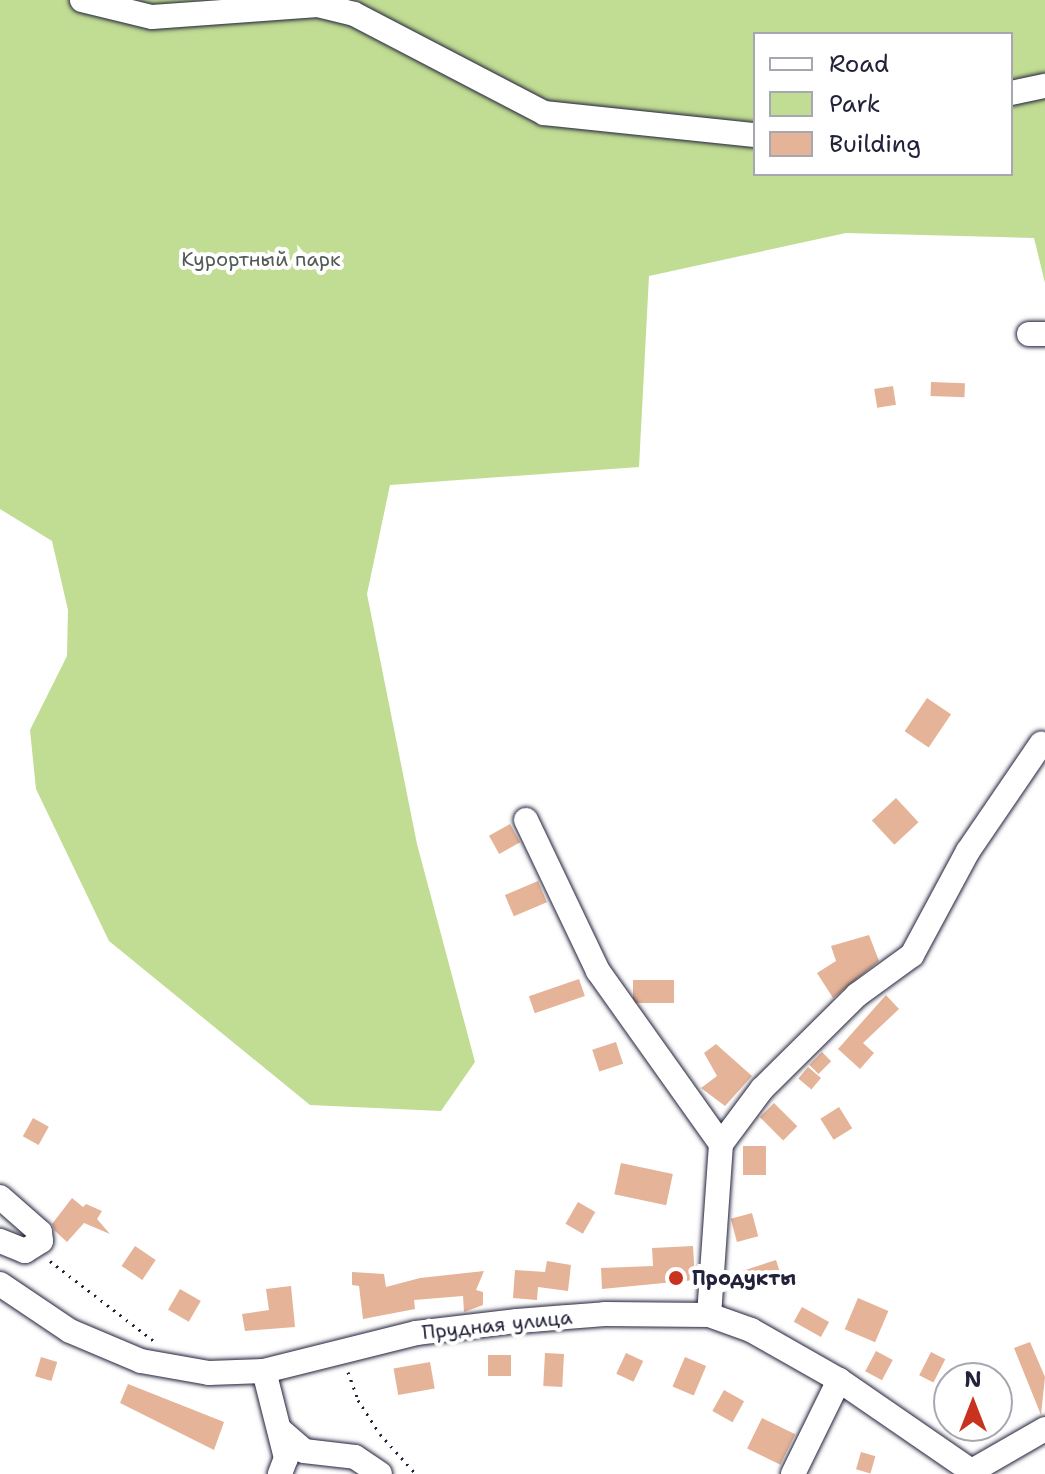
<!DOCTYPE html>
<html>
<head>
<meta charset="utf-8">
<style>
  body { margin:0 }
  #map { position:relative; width:1045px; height:1474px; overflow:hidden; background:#fff; font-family:"Shantell Sans",sans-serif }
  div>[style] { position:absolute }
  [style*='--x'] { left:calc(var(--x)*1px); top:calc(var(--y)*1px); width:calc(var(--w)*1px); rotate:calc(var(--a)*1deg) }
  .green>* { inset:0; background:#c1dc93 }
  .building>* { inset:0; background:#e5b397; transform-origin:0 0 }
  .path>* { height:3px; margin-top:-1.5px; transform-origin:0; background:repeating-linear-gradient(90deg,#22223b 0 2px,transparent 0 8px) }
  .roads { filter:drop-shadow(0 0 2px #22223b) drop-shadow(0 0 2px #22223b) }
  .minor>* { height:24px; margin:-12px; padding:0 12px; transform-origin:12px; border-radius:12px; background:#fff }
  .dots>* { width:22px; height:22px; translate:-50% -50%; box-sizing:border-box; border:4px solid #fff; border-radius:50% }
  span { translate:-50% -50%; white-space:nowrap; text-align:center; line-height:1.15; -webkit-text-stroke:8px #fff; paint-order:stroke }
  .park-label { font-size:20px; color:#525a55 }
  .poi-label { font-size:20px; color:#22223b; font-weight:700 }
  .left { translate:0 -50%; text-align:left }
  .street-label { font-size:20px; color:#22223b }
  .legend { position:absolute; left:753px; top:32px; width:260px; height:144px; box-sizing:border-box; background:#fff; border:2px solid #a7a7b1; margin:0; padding:10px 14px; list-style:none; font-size:24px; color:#22223b }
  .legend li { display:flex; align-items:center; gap:16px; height:40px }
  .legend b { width:40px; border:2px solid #a7a7b1 }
  .north { position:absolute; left:933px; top:1362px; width:80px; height:80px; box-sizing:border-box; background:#fff; border:2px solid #a7a7b1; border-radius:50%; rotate:0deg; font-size:22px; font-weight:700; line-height:32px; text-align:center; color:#22223b }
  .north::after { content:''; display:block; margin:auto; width:28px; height:36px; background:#c8321e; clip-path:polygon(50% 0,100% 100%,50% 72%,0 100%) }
</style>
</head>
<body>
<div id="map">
  <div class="green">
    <i style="clip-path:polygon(evenodd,0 0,1045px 0,1045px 283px,1034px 238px,846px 233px,649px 276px,639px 467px,390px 485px,367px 594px,417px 844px,475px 1062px,441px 1111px,310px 1105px,109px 941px,36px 789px,30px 730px,67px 656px,68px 610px,52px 541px,0 509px,0 0,755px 34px,1011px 34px,1011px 174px,755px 174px,755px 34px)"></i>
  </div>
  <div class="building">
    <i style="left:931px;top:382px;width:34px;height:14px;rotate:2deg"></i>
    <i style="left:893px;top:386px;width:19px;height:19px;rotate:81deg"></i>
    <i style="left:927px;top:698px;width:29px;height:40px;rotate:34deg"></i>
    <i style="left:896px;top:798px;width:33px;height:33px;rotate:47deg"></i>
    <i style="left:510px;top:824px;width:21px;height:24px;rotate:61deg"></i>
    <i style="left:538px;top:881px;width:23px;height:36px;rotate:67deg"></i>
    <i style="clip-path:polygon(869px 935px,879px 961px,833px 998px,817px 973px,836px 961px,831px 946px)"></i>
    <i style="left:579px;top:979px;width:18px;height:53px;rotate:71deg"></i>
    <i style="left:633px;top:980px;width:41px;height:23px"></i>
    <i style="clip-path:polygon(886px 995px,899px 1009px,863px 1043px,874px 1053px,860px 1069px,838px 1049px)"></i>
    <i style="left:616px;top:1042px;width:23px;height:25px;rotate:72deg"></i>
    <i style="clip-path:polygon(716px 1044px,752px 1076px,725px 1106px,701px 1088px,717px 1076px,704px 1053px)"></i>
    <i style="left:822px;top:1052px;width:13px;height:18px;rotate:45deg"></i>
    <i style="left:808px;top:1067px;width:17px;height:15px;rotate:40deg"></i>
    <i style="left:774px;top:1103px;width:33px;height:20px;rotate:45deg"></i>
    <i style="left:839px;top:1107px;width:25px;height:22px;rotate:58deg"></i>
    <i style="left:33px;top:1118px;width:18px;height:21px;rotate:29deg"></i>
    <i style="left:743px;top:1146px;width:23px;height:29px"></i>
    <i style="left:621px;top:1163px;width:53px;height:32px;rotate:12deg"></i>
    <i style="clip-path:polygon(72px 1198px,83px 1207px,86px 1204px,102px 1211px,97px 1219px,110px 1234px,84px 1223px,67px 1242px,55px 1231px,52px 1224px)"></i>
    <i style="left:578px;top:1202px;width:20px;height:25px;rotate:30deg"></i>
    <i style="left:752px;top:1213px;width:24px;height:22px;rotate:75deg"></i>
    <i style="left:135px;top:1246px;width:25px;height:24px;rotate:34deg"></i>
    <i style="clip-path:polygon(693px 1246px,695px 1280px,602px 1289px,601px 1268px,653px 1266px,652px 1248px)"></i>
    <i style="left:776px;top:1260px;width:19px;height:35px;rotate:72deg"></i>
    <i style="clip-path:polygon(547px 1261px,571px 1265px,568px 1291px,538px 1287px,537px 1300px,513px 1298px,515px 1270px,545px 1272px)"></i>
    <i style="clip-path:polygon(484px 1271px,476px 1290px,483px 1292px,483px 1305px,464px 1312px,463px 1296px,414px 1300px,415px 1309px,363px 1319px,359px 1286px,352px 1285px,352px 1272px,384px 1274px,386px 1287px,420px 1278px)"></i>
    <i style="clip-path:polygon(291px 1286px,295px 1327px,245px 1331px,242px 1314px,269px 1310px,266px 1289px)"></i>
    <i style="left:180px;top:1289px;width:24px;height:24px;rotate:30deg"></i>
    <i style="left:858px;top:1298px;width:33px;height:34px;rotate:23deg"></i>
    <i style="left:802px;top:1307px;width:31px;height:17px;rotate:29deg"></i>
    <i style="clip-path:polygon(1030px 1342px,1045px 1377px,1041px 1415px,1014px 1348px)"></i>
    <i style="left:876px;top:1351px;width:19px;height:23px;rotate:28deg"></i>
    <i style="left:931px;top:1352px;width:16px;height:26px;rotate:27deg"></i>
    <i style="left:545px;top:1353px;width:19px;height:33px;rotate:3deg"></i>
    <i style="left:626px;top:1353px;width:19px;height:23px;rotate:25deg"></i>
    <i style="left:488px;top:1355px;width:23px;height:21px"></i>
    <i style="left:41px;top:1357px;width:17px;height:20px;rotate:17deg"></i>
    <i style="left:685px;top:1357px;width:23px;height:32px;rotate:23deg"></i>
    <i style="left:430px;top:1362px;width:27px;height:37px;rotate:80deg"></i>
    <i style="clip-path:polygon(128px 1384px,224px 1422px,214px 1450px,120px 1403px)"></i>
    <i style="left:724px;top:1390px;width:23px;height:24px;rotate:29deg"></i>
    <i style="left:762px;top:1418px;width:37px;height:34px;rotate:26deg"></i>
    <i style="left:861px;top:1452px;width:15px;height:18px;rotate:16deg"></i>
  </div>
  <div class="path">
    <i style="--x:50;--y:1261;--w:133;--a:37.6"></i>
    <i style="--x:348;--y:1372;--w:30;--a:70"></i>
    <i style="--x:358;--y:1400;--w:40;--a:57.1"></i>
    <i style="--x:380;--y:1434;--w:54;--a:48"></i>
  </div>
  <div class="roads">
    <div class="minor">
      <i style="--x:82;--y:0;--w:72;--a:13.7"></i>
      <i style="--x:152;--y:17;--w:166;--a:-4.1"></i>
      <i style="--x:318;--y:5;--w:37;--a:14"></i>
      <i style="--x:354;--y:14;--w:214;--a:27.5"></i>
      <i style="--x:544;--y:113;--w:212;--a:6"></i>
      <i style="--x:1011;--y:93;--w:35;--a:-12"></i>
      <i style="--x:1029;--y:334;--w:16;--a:0"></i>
      <i style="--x:526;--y:820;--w:167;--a:64.5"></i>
      <i style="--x:598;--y:971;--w:212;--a:54.6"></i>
      <i style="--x:721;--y:1144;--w:171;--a:94"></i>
      <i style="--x:721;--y:1144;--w:69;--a:-53.3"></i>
      <i style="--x:762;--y:1089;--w:134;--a:-44.7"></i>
      <i style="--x:857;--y:995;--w:68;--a:-36"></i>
      <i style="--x:912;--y:955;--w:118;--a:-61.7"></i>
      <i style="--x:968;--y:851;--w:130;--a:-55.7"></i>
      <i style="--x:0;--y:1197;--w:53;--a:41.2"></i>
      <i style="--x:40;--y:1232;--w:9;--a:84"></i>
      <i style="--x:41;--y:1241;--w:19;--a:148"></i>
      <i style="--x:25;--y:1251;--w:27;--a:-158"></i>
      <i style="--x:0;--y:1284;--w:84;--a:33.9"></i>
      <i style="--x:70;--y:1331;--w:77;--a:22.9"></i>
      <i style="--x:141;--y:1361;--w:69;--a:10"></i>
      <i style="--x:209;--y:1373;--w:55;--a:-2.1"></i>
      <i style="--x:264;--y:1371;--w:157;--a:-14"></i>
      <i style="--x:416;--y:1333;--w:102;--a:-6.8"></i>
      <i style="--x:517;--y:1321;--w:88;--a:-4.5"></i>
      <i style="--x:605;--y:1314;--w:104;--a:0.6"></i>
      <i style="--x:709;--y:1315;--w:45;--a:19.7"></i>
      <i style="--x:751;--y:1330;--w:101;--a:29.6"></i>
      <i style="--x:839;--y:1380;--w:166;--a:34.5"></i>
      <i style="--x:264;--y:1371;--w:90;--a:75.8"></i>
      <i style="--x:286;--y:1458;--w:17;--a:111"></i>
      <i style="--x:279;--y:1429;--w:33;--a:41"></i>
      <i style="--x:304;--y:1451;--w:51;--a:6.7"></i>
      <i style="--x:355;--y:1457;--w:30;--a:34"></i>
      <i style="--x:972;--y:1471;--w:84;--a:-29.9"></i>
      <i style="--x:793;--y:1474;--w:105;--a:-63.9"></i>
    </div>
  </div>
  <div class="dots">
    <i style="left:676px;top:1278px;background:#c8321e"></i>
  </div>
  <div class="park-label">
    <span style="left:261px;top:259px">Курортный парк</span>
  </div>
  <div class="poi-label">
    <span class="left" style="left:692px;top:1278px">Продукты</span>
  </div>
  <div class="street-label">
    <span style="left:497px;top:1325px;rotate:-6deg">Прудная улица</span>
  </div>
  <ul class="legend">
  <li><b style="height:10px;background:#fff"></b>Road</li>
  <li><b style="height:22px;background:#c1dc93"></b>Park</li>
  <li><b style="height:22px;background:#e5b397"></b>Building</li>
  </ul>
  <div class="north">N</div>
</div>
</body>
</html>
